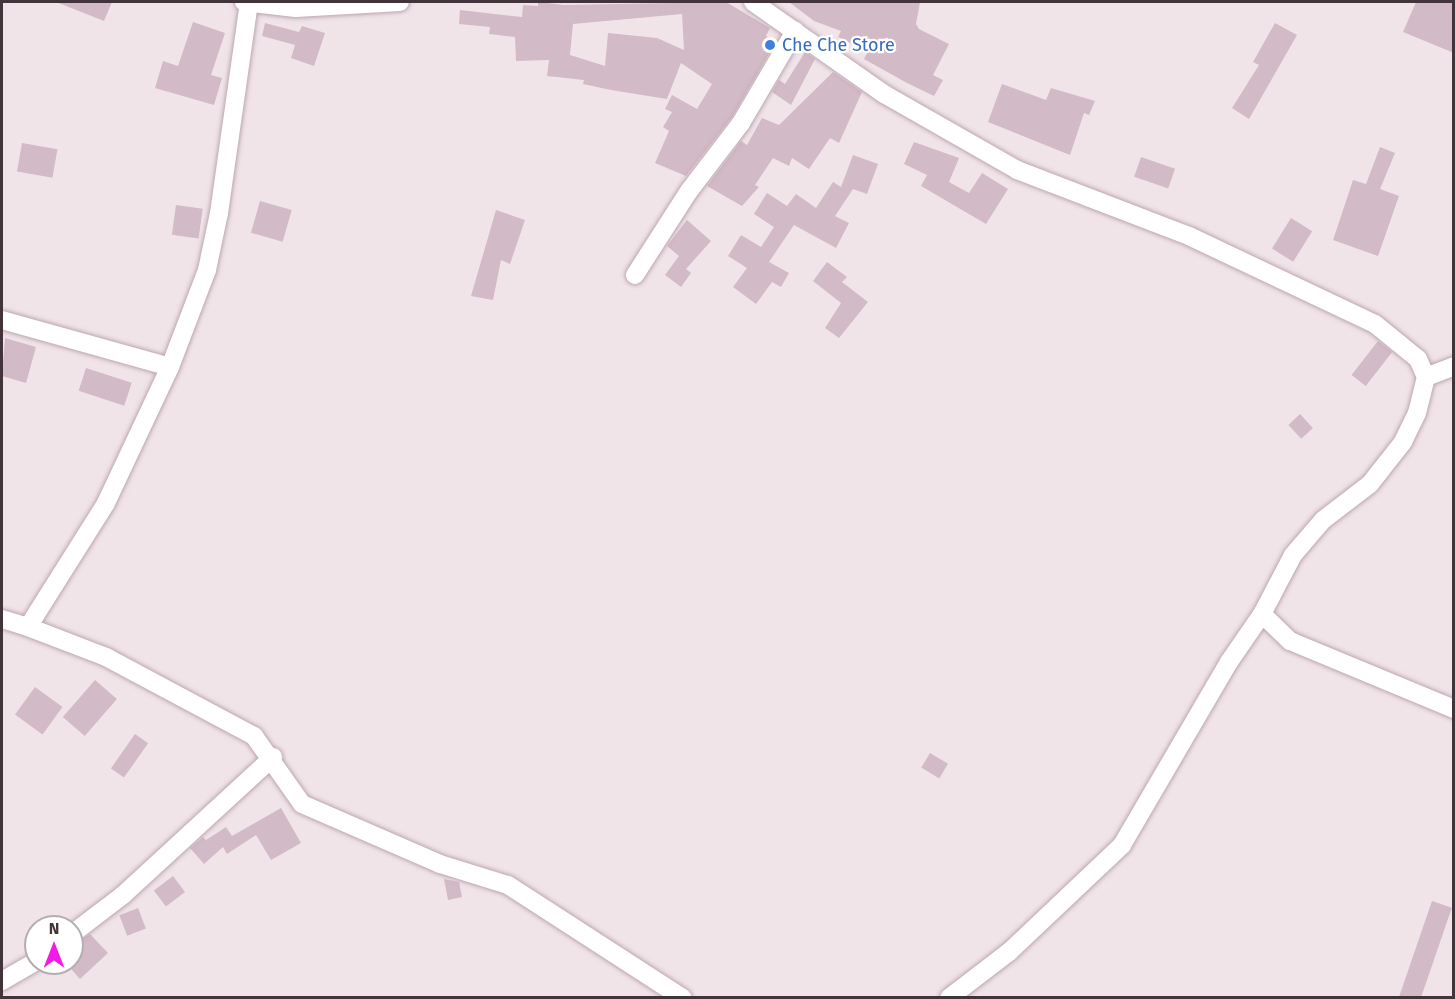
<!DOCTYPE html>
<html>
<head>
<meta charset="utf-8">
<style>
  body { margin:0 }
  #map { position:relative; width:1455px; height:999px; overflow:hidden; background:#f1e4e9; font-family:"Fira Sans",sans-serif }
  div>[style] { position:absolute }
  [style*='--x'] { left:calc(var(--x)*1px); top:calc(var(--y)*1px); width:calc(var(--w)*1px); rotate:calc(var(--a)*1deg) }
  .building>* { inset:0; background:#d2bac6; transform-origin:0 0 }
  .roads { filter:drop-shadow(0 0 2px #bca7b1) drop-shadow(0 0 2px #bca7b1) }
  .minor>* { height:18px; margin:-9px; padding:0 9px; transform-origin:9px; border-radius:9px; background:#fff }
  .dots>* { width:16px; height:16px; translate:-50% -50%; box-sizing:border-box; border:3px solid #fff; border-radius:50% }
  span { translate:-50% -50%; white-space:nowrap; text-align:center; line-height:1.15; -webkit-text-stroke:4.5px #fff; paint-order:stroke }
  .shop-label { font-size:18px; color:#366cbe }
  .left { translate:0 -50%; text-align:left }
  .frame { position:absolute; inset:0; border:3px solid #43343b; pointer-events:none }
  .north { position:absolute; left:24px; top:915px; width:60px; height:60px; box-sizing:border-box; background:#fff; border:2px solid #b4aeb1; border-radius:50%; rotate:0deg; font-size:16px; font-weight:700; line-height:24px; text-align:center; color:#43343b }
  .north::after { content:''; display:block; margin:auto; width:21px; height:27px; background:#f21ae6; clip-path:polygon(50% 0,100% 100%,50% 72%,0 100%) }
</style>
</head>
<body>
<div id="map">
  <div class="building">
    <i style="clip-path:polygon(56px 2px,112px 2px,104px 21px)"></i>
    <i style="clip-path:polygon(evenodd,538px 2px,564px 5px,726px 2px,770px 28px,766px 36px,776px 42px,732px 117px,686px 176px,655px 163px,669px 131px,663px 127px,672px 112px,665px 109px,672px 95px,697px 109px,712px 84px,681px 63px,667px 99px,611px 90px,583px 84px,584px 80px,547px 76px,549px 60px,516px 61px,515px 37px,489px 34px,490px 27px,459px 24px,460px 10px,522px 17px,523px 5px,538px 6px,538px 2px,682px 14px,684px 50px,657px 38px,608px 33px,605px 66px,570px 55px,573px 24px,682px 14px)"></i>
    <i style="clip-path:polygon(789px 2px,920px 2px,916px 24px,919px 29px,949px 44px,933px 75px,943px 80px,934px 96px,907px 83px,864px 59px,868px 51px,838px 37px,841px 31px,814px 21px)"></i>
    <i style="clip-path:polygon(1416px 2px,1454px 2px,1454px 53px,1403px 32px)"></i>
    <i style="clip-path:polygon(193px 22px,225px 33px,211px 75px,222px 78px,214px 105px,155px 88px,163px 61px,178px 66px)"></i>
    <i style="clip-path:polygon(265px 23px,299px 32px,302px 26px,325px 33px,314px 66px,291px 58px,295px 45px,262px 36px)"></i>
    <i style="clip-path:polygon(1275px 23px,1297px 35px,1249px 119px,1232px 108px,1259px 65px,1253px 62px)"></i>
    <i style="clip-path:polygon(805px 52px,815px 59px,791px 105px,772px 92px,779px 80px,785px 84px)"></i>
    <i style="clip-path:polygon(833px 72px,862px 92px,839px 143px,830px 138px,809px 169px,792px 158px,789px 166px,773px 158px,755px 185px,759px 187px,742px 206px,707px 186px,741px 141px,747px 145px,762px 118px,779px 125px)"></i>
    <i style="clip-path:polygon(1002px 84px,1046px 100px,1051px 88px,1095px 101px,1089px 115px,1084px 113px,1070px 155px,988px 122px)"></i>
    <i style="clip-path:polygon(914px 142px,959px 158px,949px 182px,969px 193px,982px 173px,1008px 189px,986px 224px,921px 186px,927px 175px,904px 164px)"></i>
    <i style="left:22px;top:143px;width:36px;height:29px;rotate:10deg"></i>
    <i style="clip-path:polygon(1380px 147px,1395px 153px,1380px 189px,1399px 196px,1378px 256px,1333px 240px,1353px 180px,1366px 184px)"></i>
    <i style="clip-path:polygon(853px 155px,878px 164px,867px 194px,853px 189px,835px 216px,849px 223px,836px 248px,794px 225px,769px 262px,789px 273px,781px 287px,772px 282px,756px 304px,733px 287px,747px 268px,728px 256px,741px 235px,761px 247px,774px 227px,754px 214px,767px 193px,787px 206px,796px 194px,816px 208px,833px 182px,841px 187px)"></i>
    <i style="left:1141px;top:157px;width:36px;height:21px;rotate:19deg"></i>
    <i style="left:260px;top:201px;width:33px;height:33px;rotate:16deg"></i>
    <i style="left:176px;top:205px;width:27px;height:30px;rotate:8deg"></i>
    <i style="clip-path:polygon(496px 210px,525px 220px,510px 264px,501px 260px,493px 300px,471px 296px)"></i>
    <i style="left:1291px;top:218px;width:25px;height:36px;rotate:32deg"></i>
    <i style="clip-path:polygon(687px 220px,711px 241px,686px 269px,691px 273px,681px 287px,665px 275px,679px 256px,667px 246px)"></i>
    <i style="clip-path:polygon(827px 262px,847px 277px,842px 282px,868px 302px,839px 338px,825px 328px,841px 303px,813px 281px)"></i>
    <i style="clip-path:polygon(5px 338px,36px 347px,26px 383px,2px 376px)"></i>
    <i style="left:1378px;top:341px;width:18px;height:43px;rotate:38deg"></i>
    <i style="left:86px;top:368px;width:48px;height:24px;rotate:18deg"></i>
    <i style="left:1300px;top:414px;width:19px;height:16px;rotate:47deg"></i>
    <i style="left:95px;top:680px;width:29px;height:49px;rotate:41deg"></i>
    <i style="left:35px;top:687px;width:34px;height:34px;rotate:36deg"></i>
    <i style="left:135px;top:734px;width:16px;height:42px;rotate:35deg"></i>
    <i style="left:930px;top:753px;width:21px;height:17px;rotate:31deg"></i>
    <i style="clip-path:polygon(281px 808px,301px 843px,271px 860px,256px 835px,227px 854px,223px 847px,204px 864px,190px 848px,203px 837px,206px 840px,226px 827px,232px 836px)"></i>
    <i style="left:173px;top:876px;width:20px;height:24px;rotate:53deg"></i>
    <i style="clip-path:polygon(444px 879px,459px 882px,462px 897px,448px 900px)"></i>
    <i style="left:1432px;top:901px;width:21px;height:103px;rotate:19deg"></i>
    <i style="left:138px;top:908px;width:22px;height:20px;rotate:69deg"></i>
    <i style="clip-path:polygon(90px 934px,108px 953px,80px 979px,72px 970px,72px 945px)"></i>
  </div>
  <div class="roads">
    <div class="minor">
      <i style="--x:244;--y:2;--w:52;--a:6.6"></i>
      <i style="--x:296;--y:8;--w:104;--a:-3.3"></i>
      <i style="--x:753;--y:2;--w:160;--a:35.1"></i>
      <i style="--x:884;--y:94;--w:153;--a:29.7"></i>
      <i style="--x:1017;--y:170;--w:184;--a:21"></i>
      <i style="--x:1189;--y:236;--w:206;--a:25.3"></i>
      <i style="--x:1375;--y:324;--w:55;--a:39.1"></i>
      <i style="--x:1418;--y:359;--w:20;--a:66"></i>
      <i style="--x:1426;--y:377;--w:37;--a:104"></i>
      <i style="--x:1417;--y:413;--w:32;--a:116"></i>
      <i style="--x:1403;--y:442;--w:53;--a:128.2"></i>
      <i style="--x:1370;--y:484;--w:59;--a:142.5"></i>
      <i style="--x:1323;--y:520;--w:46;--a:130.6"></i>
      <i style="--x:1293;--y:555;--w:67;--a:117.7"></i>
      <i style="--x:1262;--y:614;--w:39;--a:44"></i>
      <i style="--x:1290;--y:641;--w:178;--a:22.5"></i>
      <i style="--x:635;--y:275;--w:100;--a:-57.3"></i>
      <i style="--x:689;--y:191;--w:86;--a:-52.6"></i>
      <i style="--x:741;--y:123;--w:107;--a:-59.6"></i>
      <i style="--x:2;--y:320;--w:174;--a:15.6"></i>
      <i style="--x:1426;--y:377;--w:30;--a:-21"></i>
      <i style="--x:2;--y:619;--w:27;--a:17"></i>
      <i style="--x:28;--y:627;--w:146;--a:-57.8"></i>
      <i style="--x:106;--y:503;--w:150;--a:-64.8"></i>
      <i style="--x:170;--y:367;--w:104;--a:-69.1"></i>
      <i style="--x:207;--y:270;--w:58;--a:-78.1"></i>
      <i style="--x:219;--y:213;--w:212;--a:-81.9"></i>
      <i style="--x:28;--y:627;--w:84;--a:21"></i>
      <i style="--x:106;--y:657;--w:168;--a:28.1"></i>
      <i style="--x:254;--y:736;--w:83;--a:54.8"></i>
      <i style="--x:302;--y:804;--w:150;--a:23.5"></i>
      <i style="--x:440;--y:864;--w:71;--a:17.2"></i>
      <i style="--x:508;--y:885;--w:208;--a:32.9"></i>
      <i style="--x:72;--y:934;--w:64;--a:-37.4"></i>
      <i style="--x:123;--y:895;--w:204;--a:-42.6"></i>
      <i style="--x:2;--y:981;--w:39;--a:-30"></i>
      <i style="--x:949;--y:998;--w:76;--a:-37.5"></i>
      <i style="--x:1009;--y:952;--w:156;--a:-43.4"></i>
      <i style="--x:1122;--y:845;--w:212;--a:-59.7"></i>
      <i style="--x:1229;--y:662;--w:58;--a:-55.5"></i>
    </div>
  </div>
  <div class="dots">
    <i style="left:770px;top:45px;background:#3f7fe0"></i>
  </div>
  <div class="shop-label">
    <span class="left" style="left:782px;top:45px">Che Che Store</span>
  </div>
  <div class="frame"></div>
  <div class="north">N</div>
</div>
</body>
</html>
